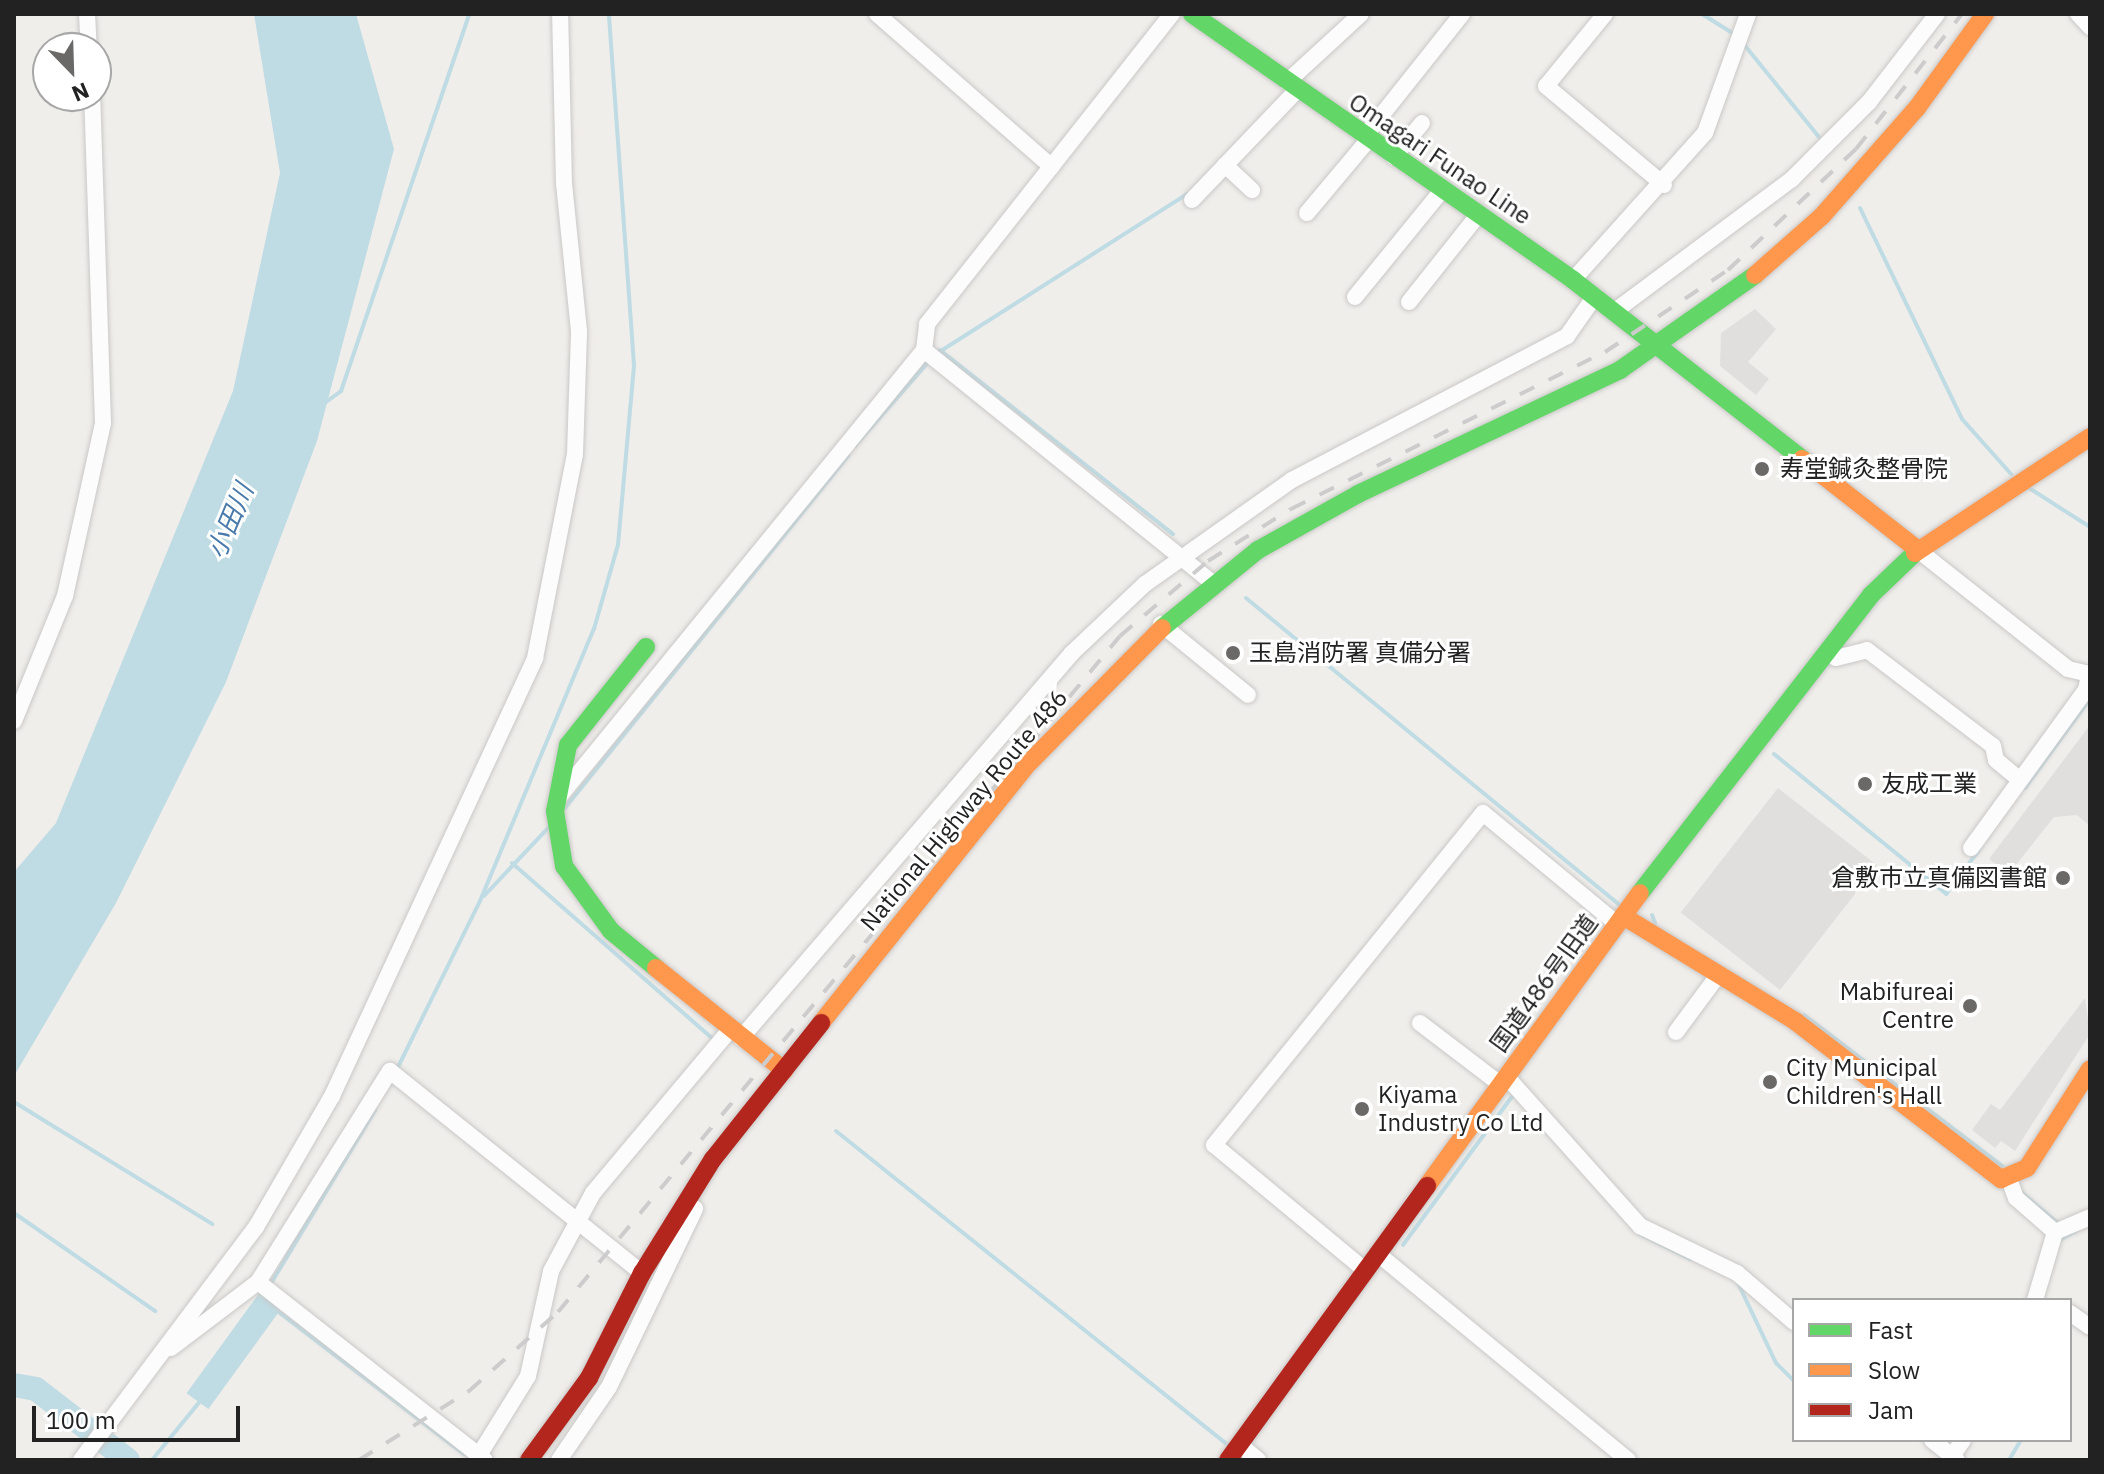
<!DOCTYPE html>
<html>
<head>
<meta charset="utf-8">
<style>
  body { margin:0 }
  #map { position:relative; width:2104px; height:1474px; overflow:hidden; background:#f0eeeb; font-family:"IBM Plex Sans","Noto Sans JP",sans-serif }
  div>[style] { position:absolute }
  [style*='--x'] { left:calc(var(--x)*1px); top:calc(var(--y)*1px); width:calc(var(--w)*1px); rotate:calc(var(--a)*1deg) }
  .parking>* { inset:0; background:#e0dfde; transform-origin:0 0 }
  .water>* { inset:0; background:#bfdbe3; transform-origin:0 0 }
  .stream>* { height:4px; margin:-2px; padding:0 2px; transform-origin:2px; border-radius:2px; background:#bfdbe3 }
  .river>* { height:24px; margin:-12px; padding:0 12px; transform-origin:12px; border-radius:12px; background:#bfdbe3 }
  .roads { filter:drop-shadow(0 0 2px #c9c8c7) drop-shadow(0 0 2px #c9c8c7) }
  .street>* { height:16px; margin:-8px; padding:0 8px; transform-origin:8px; border-radius:8px; background:#fdfcfc }
  .fast>* { height:18px; margin:-9px; padding:0 9px; transform-origin:9px; border-radius:9px; background:#63d668 }
  .slow>* { height:18px; margin:-9px; padding:0 9px; transform-origin:9px; border-radius:9px; background:#ff974d }
  .jam>* { height:18px; margin:-9px; padding:0 9px; transform-origin:9px; border-radius:9px; background:#b3261e }
  .rail>* { height:4px; margin-top:-2px; transform-origin:0; background:repeating-linear-gradient(90deg,#ccc 0 16px,transparent 0 32px) }
  .dots>* { width:22px; height:22px; translate:-50% -50%; box-sizing:border-box; border:4px solid #fff; border-radius:50% }
  span { translate:-50% -50%; white-space:nowrap; text-align:center; line-height:1.15; -webkit-text-stroke:6px #fff; paint-order:stroke }
  .street-label { font-size:24px; color:#222 }
  .poi-label { font-size:24px; color:#222 }
  .left { translate:0 -50%; text-align:left }
  .right { translate:-100% -50%; text-align:right }
  .water-label { font-size:26px; color:#4a7aab; font-style:italic }
  .frame { position:absolute; inset:0; border:16px solid #222; pointer-events:none }
  .legend { position:absolute; left:1792px; top:1298px; width:280px; height:144px; box-sizing:border-box; background:#fff; border:2px solid #a7a7a7; margin:0; padding:10px 14px; list-style:none; font-size:24px; color:#222 }
  .legend li { display:flex; align-items:center; gap:16px; height:40px }
  .legend b { width:40px; border:2px solid #a7a7a7 }
  .north { position:absolute; left:32px; top:32px; width:80px; height:80px; box-sizing:border-box; background:#fff; border:2px solid #a7a7a7; border-radius:50%; rotate:157deg; font-size:22px; font-weight:700; line-height:32px; text-align:center; color:#222 }
  .north::after { content:''; display:block; margin:auto; width:28px; height:36px; background:#6a6968; clip-path:polygon(50% 0,100% 100%,50% 72%,0 100%) }
  .scale { position:absolute; left:32px; top:1406px; width:208px; height:36px; box-sizing:border-box; border:4px solid #222; border-top:0; padding-left:10px; font-size:24px; line-height:28px; white-space:nowrap; color:#222; -webkit-text-stroke:6px #fff; paint-order:stroke }
</style>
</head>
<body>
<div id="map">
  <div class="parking">
    <i style="clip-path:polygon(1755px 309px,1776px 329px,1748px 362px,1769px 379px,1756px 395px,1720px 366px,1721px 333px)"></i>
    <i style="clip-path:polygon(2090px 725px,2090px 826px,2077px 815px,2054px 817px,2009px 874px,1989px 859px)"></i>
    <i style="left:1778px;top:788px;width:126px;height:158px;rotate:38deg"></i>
    <i style="clip-path:polygon(2085px 998px,2090px 1034px,2015px 1151px,2001px 1141px,1995px 1148px,1972px 1130px,1991px 1104px,2000px 1110px)"></i>
  </div>
  <div class="water">
    <i style="clip-path:polygon(254px 14px,356px 14px,394px 149px,317px 441px,226px 682px,116px 903px,14px 1076px,14px 872px,56px 823px,233px 391px,280px 173px)"></i>
    <i style="left:260px;top:1292px;width:27px;height:125px;rotate:36deg"></i>
  </div>
  <div class="stream">
    <i style="--x:1702;--y:14;--w:40;--a:32"></i>
    <i style="--x:1742;--y:42;--w:122;--a:51"></i>
    <i style="--x:1860;--y:208;--w:234;--a:64.2"></i>
    <i style="--x:1962;--y:419;--w:74;--a:48.3"></i>
    <i style="--x:940;--y:350;--w:297;--a:38.3"></i>
    <i style="--x:936;--y:354;--w:298;--a:-32.5"></i>
    <i style="--x:326;--y:402;--w:19;--a:-36"></i>
    <i style="--x:341;--y:391;--w:398;--a:-71.2"></i>
    <i style="--x:855;--y:446;--w:114;--a:-48.9"></i>
    <i style="--x:2029;--y:488;--w:72;--a:32.6"></i>
    <i style="--x:1246;--y:598;--w:482;--a:39.4"></i>
    <i style="--x:1774;--y:754;--w:222;--a:39.1"></i>
    <i style="--x:1946;--y:894;--w:55;--a:-53.1"></i>
    <i style="--x:2025;--y:788;--w:110;--a:-53.9"></i>
    <i style="--x:565;--y:808;--w:452;--a:-51.2"></i>
    <i style="--x:512;--y:863;--w:269;--a:41.2"></i>
    <i style="--x:484;--y:896;--w:95;--a:-46.7"></i>
    <i style="--x:1652;--y:915;--w:9;--a:69"></i>
    <i style="--x:1804;--y:1015;--w:249;--a:37.3"></i>
    <i style="--x:396;--y:1071;--w:190;--a:-63.7"></i>
    <i style="--x:480;--y:901;--w:295;--a:-67.3"></i>
    <i style="--x:594;--y:629;--w:87;--a:-74.1"></i>
    <i style="--x:618;--y:545;--w:181;--a:-84.9"></i>
    <i style="--x:634;--y:365;--w:352;--a:-94.1"></i>
    <i style="--x:14;--y:1102;--w:233;--a:31.6"></i>
    <i style="--x:836;--y:1131;--w:502;--a:38.7"></i>
    <i style="--x:2021;--y:1192;--w:50;--a:40.1"></i>
    <i style="--x:14;--y:1213;--w:172;--a:34.8"></i>
    <i style="--x:1640;--y:1234;--w:56;--a:26.6"></i>
    <i style="--x:2058;--y:1241;--w:23;--a:-29"></i>
    <i style="--x:1403;--y:1245;--w:187;--a:-53.7"></i>
    <i style="--x:1737;--y:1281;--w:91;--a:64.6"></i>
    <i style="--x:1776;--y:1363;--w:25;--a:45"></i>
    <i style="--x:270;--y:1285;--w:204;--a:-59"></i>
    <i style="--x:276;--y:1310;--w:237;--a:37.5"></i>
    <i style="--x:152;--y:1460;--w:79;--a:-50.7"></i>
    <i style="--x:2009;--y:1460;--w:23;--a:-59"></i>
  </div>
  <div class="river">
    <i style="--x:14;--y:1385;--w:22;--a:10"></i>
    <i style="--x:36;--y:1389;--w:116;--a:37.7"></i>
  </div>
  <div class="roads">
    <div class="street">
      <i style="--x:87;--y:14;--w:34;--a:87"></i>
      <i style="--x:877;--y:14;--w:232;--a:41.2"></i>
      <i style="--x:1605;--y:14;--w:93;--a:129.3"></i>
      <i style="--x:1546;--y:86;--w:154;--a:40"></i>
      <i style="--x:2078;--y:14;--w:18;--a:47"></i>
      <i style="--x:1287;--y:82;--w:100;--a:-42.6"></i>
      <i style="--x:1365;--y:136;--w:156;--a:-51.5"></i>
      <i style="--x:1394;--y:157;--w:44;--a:-50.5"></i>
      <i style="--x:1225;--y:165;--w:37;--a:43"></i>
      <i style="--x:1192;--y:200;--w:152;--a:-46.3"></i>
      <i style="--x:1307;--y:213;--w:97;--a:-50"></i>
      <i style="--x:1573;--y:280;--w:198;--a:-48.1"></i>
      <i style="--x:1705;--y:133;--w:127;--a:-70.1"></i>
      <i style="--x:1355;--y:297;--w:139;--a:-50.8"></i>
      <i style="--x:1409;--y:302;--w:112;--a:-51.5"></i>
      <i style="--x:1615;--y:311;--w:221;--a:-36.7"></i>
      <i style="--x:1792;--y:179;--w:109;--a:-45"></i>
      <i style="--x:1869;--y:102;--w:111;--a:-52.3"></i>
      <i style="--x:924;--y:350;--w:370;--a:38.9"></i>
      <i style="--x:1918;--y:550;--w:191;--a:38.4"></i>
      <i style="--x:2068;--y:669;--w:23;--a:13"></i>
      <i style="--x:1161;--y:624;--w:112;--a:39.2"></i>
      <i style="--x:1828;--y:650;--w:11;--a:45"></i>
      <i style="--x:1836;--y:658;--w:32;--a:-14"></i>
      <i style="--x:1867;--y:650;--w:158;--a:37.3"></i>
      <i style="--x:1993;--y:746;--w:14;--a:78"></i>
      <i style="--x:1996;--y:760;--w:31;--a:40"></i>
      <i style="--x:14;--y:721;--w:135;--a:-67.8"></i>
      <i style="--x:65;--y:596;--w:177;--a:-77.6"></i>
      <i style="--x:103;--y:423;--w:327;--a:-91.9"></i>
      <i style="--x:559;--y:797;--w:577;--a:-50.77"></i>
      <i style="--x:924;--y:350;--w:26;--a:-83"></i>
      <i style="--x:927;--y:324;--w:395;--a:-51.7"></i>
      <i style="--x:1971;--y:848;--w:195;--a:-54"></i>
      <i style="--x:2086;--y:690;--w:15;--a:-79"></i>
      <i style="--x:1420;--y:1023;--w:101;--a:37.3"></i>
      <i style="--x:1676;--y:1032;--w:72;--a:-53.4"></i>
      <i style="--x:741;--y:1038;--w:508;--a:-49.31"></i>
      <i style="--x:1072;--y:653;--w:100;--a:-43.4"></i>
      <i style="--x:1145;--y:584;--w:180;--a:-35.3"></i>
      <i style="--x:1292;--y:480;--w:310;--a:-27.6"></i>
      <i style="--x:1567;--y:336;--w:49;--a:-55"></i>
      <i style="--x:1506;--y:1076;--w:201;--a:48.2"></i>
      <i style="--x:1640;--y:1226;--w:108;--a:25.9"></i>
      <i style="--x:1737;--y:1273;--w:75;--a:40.7"></i>
      <i style="--x:2009;--y:1179;--w:20;--a:70"></i>
      <i style="--x:2016;--y:1198;--w:52;--a:41.1"></i>
      <i style="--x:1378;--y:1254;--w:324;--a:39.5"></i>
      <i style="--x:1366;--y:1271;--w:197;--a:-140.3"></i>
      <i style="--x:1214;--y:1145;--w:427;--a:-51"></i>
      <i style="--x:1483;--y:813;--w:174;--a:39.6"></i>
      <i style="--x:258;--y:1282;--w:288;--a:38.1"></i>
      <i style="--x:2035;--y:1300;--w:71;--a:-73.6"></i>
      <i style="--x:2055;--y:1232;--w:38;--a:-23"></i>
      <i style="--x:2070;--y:1313;--w:24;--a:35"></i>
      <i style="--x:171;--y:1348;--w:109;--a:-37.2"></i>
      <i style="--x:258;--y:1282;--w:249;--a:-58"></i>
      <i style="--x:390;--y:1071;--w:323;--a:38.7"></i>
      <i style="--x:1932;--y:1440;--w:32;--a:39"></i>
      <i style="--x:1239;--y:1444;--w:25;--a:40"></i>
      <i style="--x:1952;--y:1456;--w:19;--a:-55"></i>
      <i style="--x:81;--y:1460;--w:291;--a:-53.1"></i>
      <i style="--x:256;--y:1227;--w:151;--a:-59.9"></i>
      <i style="--x:332;--y:1096;--w:483;--a:-65.1"></i>
      <i style="--x:535;--y:658;--w:208;--a:-78.9"></i>
      <i style="--x:575;--y:454;--w:123;--a:-88.1"></i>
      <i style="--x:579;--y:331;--w:148;--a:-95.8"></i>
      <i style="--x:564;--y:184;--w:170;--a:-91.3"></i>
      <i style="--x:476;--y:1460;--w:99;--a:-58.2"></i>
      <i style="--x:528;--y:1376;--w:107;--a:-77.6"></i>
      <i style="--x:551;--y:1271;--w:89;--a:-61.7"></i>
      <i style="--x:593;--y:1193;--w:213;--a:-50"></i>
      <i style="--x:559;--y:1460;--w:88;--a:-55.6"></i>
      <i style="--x:609;--y:1387;--w:198;--a:-64.2"></i>
    </div>
    <div class="fast">
      <i style="--x:1192;--y:14;--w:465;--a:34.9"></i>
      <i style="--x:1573;--y:280;--w:291;--a:38"></i>
      <i style="--x:1162;--y:628;--w:124;--a:-39.1"></i>
      <i style="--x:1258;--y:550;--w:115;--a:-29.2"></i>
      <i style="--x:1358;--y:494;--w:290;--a:-25.3"></i>
      <i style="--x:1620;--y:370;--w:165;--a:-35.1"></i>
      <i style="--x:646;--y:647;--w:125;--a:128.5"></i>
      <i style="--x:568;--y:745;--w:67;--a:101.1"></i>
      <i style="--x:555;--y:811;--w:56;--a:80.7"></i>
      <i style="--x:564;--y:866;--w:80;--a:54.1"></i>
      <i style="--x:611;--y:931;--w:58;--a:39.4"></i>
      <i style="--x:1640;--y:893;--w:377;--a:-52.2"></i>
      <i style="--x:1871;--y:595;--w:61;--a:-43.7"></i>
    </div>
    <div class="slow">
      <i style="--x:1755;--y:275;--w:89;--a:-41.4"></i>
      <i style="--x:1822;--y:216;--w:144;--a:-48.7"></i>
      <i style="--x:1917;--y:108;--w:116;--a:-54.1"></i>
      <i style="--x:1802;--y:459;--w:147;--a:38.1"></i>
      <i style="--x:1915;--y:553;--w:210;--a:-33.5"></i>
      <i style="--x:1623;--y:916;--w:202;--a:31.4"></i>
      <i style="--x:1795;--y:1021;--w:260;--a:37.5"></i>
      <i style="--x:2001;--y:1179;--w:28;--a:-23"></i>
      <i style="--x:2027;--y:1168;--w:117;--a:-57.5"></i>
      <i style="--x:656;--y:968;--w:164;--a:38.6"></i>
      <i style="--x:821;--y:1023;--w:327;--a:-51.4"></i>
      <i style="--x:1025;--y:767;--w:195;--a:-45.4"></i>
      <i style="--x:1427;--y:1186;--w:362;--a:-54"></i>
    </div>
    <div class="jam">
      <i style="--x:529;--y:1460;--w:102;--a:-53.8"></i>
      <i style="--x:589;--y:1378;--w:118;--a:-63.2"></i>
      <i style="--x:642;--y:1273;--w:134;--a:-58.1"></i>
      <i style="--x:713;--y:1159;--w:174;--a:-51.5"></i>
      <i style="--x:1228;--y:1460;--w:339;--a:-54"></i>
    </div>
  </div>
  <div class="rail">
    <i style="--x:359;--y:1460;--w:130;--a:-32.1"></i>
    <i style="--x:469;--y:1391;--w:119;--a:-41.6"></i>
    <i style="--x:558;--y:1312;--w:879;--a:-50.26"></i>
    <i style="--x:1120;--y:636;--w:116;--a:-40.4"></i>
    <i style="--x:1208;--y:561;--w:98;--a:-32.1"></i>
    <i style="--x:1291;--y:509;--w:351;--a:-26.6"></i>
    <i style="--x:1605;--y:352;--w:148;--a:-33.7"></i>
    <i style="--x:1728;--y:270;--w:176;--a:-43.4"></i>
    <i style="--x:1856;--y:149;--w:172;--a:-51.9"></i>
  </div>
  <div class="dots">
    <i style="left:1762px;top:469px;background:#6a6968"></i>
    <i style="left:1233px;top:653px;background:#6a6968"></i>
    <i style="left:1865px;top:784px;background:#6a6968"></i>
    <i style="left:2063px;top:878px;background:#6a6968"></i>
    <i style="left:1970px;top:1006px;background:#6a6968"></i>
    <i style="left:1770px;top:1082px;background:#6a6968"></i>
    <i style="left:1362px;top:1109px;background:#6a6968"></i>
  </div>
  <div class="street-label">
    <span style="left:1440px;top:159px;rotate:34deg">Omagari Funao Line</span>
    <span style="left:964px;top:810px;rotate:-50deg">National Highway Route 486</span>
    <span style="left:1544px;top:983px;rotate:-54deg">国道486号旧道</span>
  </div>
  <div class="poi-label">
    <span class="left" style="left:1780px;top:469px">寿堂鍼灸整骨院</span>
    <span class="left" style="left:1249px;top:653px">玉島消防署 真備分署</span>
    <span class="left" style="left:1881px;top:784px">友成工業</span>
    <span class="right" style="left:2047px;top:878px">倉敷市立真備図書館</span>
    <span class="right" style="left:1954px;top:1006px">Mabifureai<br>Centre</span>
    <span class="left" style="left:1786px;top:1082px">City Municipal<br>Children's Hall</span>
    <span class="left" style="left:1378px;top:1109px">Kiyama<br>Industry Co Ltd</span>
  </div>
  <div class="water-label">
    <span style="left:230px;top:521px;rotate:-67deg">小田川</span>
  </div>
  <div class="frame"></div>
  <ul class="legend">
  <li><b style="height:10px;background:#63d668"></b>Fast</li>
  <li><b style="height:10px;background:#ff974d"></b>Slow</li>
  <li><b style="height:10px;background:#b3261e"></b>Jam</li>
  </ul>
  <div class="north">N</div>
  <div class="scale">100 m</div>
</div>
</body>
</html>
